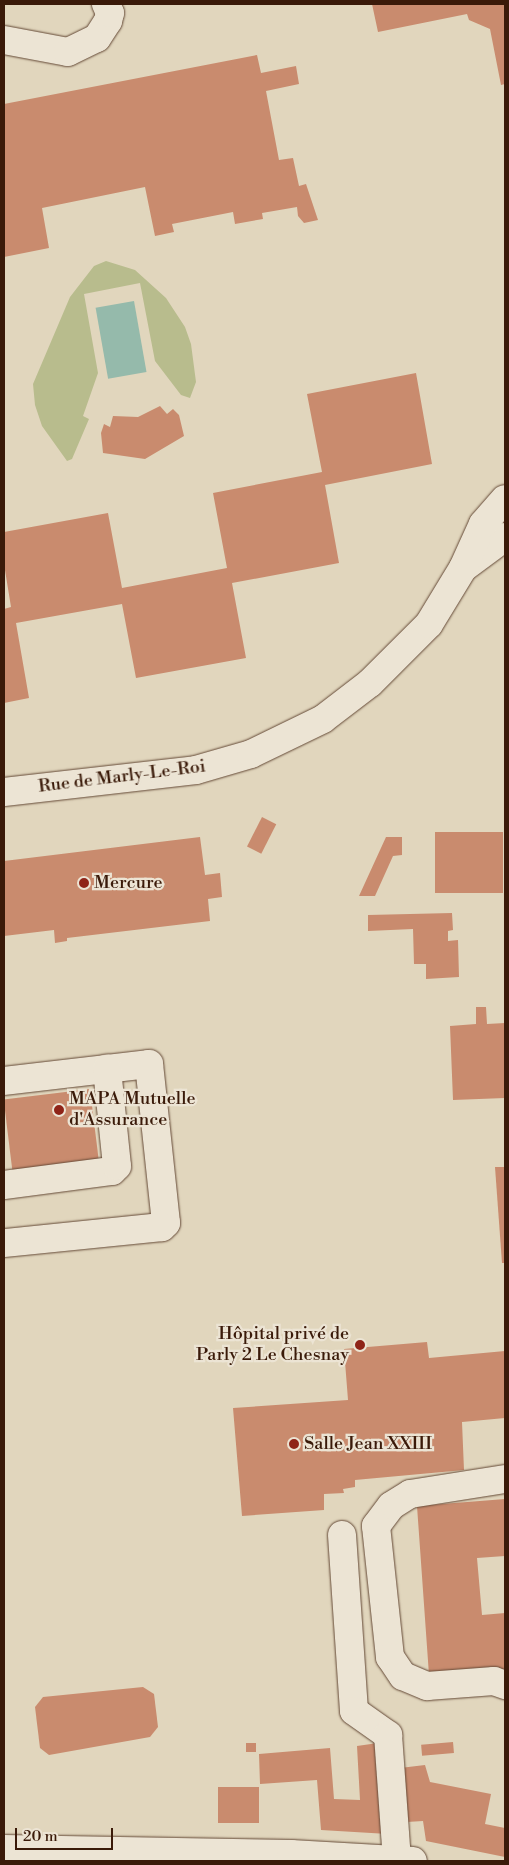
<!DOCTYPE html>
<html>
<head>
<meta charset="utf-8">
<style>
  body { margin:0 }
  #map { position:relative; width:509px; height:1865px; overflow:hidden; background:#e1d6bd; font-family:"Libre Bodoni",serif }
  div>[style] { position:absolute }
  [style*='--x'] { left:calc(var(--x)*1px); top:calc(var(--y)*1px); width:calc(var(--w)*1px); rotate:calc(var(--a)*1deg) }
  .green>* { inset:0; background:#b8bc8d }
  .water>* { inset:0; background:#95baab; transform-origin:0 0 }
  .building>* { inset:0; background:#c98b6e; transform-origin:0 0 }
  .roads { filter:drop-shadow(0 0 1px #644936) drop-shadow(0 0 1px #644936) }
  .minor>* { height:28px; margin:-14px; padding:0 14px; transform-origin:14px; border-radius:14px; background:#ece4d4 }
  .dots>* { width:14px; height:14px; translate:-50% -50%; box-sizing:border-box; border:2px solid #ece4d4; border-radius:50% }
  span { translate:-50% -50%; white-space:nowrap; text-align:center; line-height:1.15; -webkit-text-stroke:4.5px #ece4d4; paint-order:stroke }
  .street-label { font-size:18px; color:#3a1a09 }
  .poi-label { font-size:18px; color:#3a1a09 }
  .left { translate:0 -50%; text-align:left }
  .right { translate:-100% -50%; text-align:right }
  .frame { position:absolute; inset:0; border:5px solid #3a1a09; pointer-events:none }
  .scale { position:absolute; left:15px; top:1828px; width:98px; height:22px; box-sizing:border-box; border:2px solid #3a1a09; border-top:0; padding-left:6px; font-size:15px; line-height:18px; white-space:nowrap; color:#3a1a09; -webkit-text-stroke:4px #ece4d4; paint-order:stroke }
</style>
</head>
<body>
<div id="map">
  <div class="green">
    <i style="clip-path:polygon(106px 261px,135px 270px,166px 298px,185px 327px,191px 344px,196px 382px,190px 398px,181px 395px,155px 361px,140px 283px,84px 294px,98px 373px,83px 416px,89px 419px,72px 459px,67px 461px,42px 426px,35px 405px,33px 384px,70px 297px,94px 266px)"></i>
  </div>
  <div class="water">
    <i style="left:134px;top:301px;width:72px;height:39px;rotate:80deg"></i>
  </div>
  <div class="building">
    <i style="clip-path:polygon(372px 4px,505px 4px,505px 84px,501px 85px,490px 29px,469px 20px,467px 14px,378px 32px)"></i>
    <i style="clip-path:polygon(257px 55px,261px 73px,296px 66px,299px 84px,266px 91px,279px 160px,293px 158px,299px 186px,306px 184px,318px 220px,304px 223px,298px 216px,297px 207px,262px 213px,263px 219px,235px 224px,233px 212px,172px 224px,174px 232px,155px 236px,145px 187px,42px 208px,49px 248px,4px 257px,4px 104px)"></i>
    <i style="clip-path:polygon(416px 373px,432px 464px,325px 485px,339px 563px,232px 583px,246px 658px,136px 678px,122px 604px,16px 623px,29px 698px,4px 703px,4px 609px,11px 607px,4px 564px,4px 532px,108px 513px,122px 588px,227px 568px,213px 493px,322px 472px,307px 394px)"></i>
    <i style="clip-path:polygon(160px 406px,167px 414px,173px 409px,179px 415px,184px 436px,145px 459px,103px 453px,101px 433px,104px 424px,110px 427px,113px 416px,138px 417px)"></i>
    <i style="left:262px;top:817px;width:16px;height:33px;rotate:27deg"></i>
    <i style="left:435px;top:832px;width:68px;height:61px"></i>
    <i style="clip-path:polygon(200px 837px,205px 875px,220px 873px,222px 897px,208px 899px,210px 921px,67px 938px,67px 941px,55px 943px,54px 930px,4px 936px,4px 861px)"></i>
    <i style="clip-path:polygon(386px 837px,402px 837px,402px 855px,393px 856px,375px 896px,359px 896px)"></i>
    <i style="clip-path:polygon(452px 913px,453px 930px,448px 931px,448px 941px,458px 940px,459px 977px,426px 979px,426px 964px,414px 964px,413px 929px,368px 931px,368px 915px)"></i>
    <i style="clip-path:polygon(476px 1007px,486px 1007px,487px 1024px,505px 1023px,505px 1098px,453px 1100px,450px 1026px,476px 1024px)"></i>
    <i style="left:90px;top:1089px;width:75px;height:87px;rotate:83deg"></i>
    <i style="clip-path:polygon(495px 1167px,505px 1167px,505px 1263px,502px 1263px)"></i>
    <i style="clip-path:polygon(427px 1342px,429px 1358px,505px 1351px,505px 1418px,462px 1422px,464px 1470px,355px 1480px,355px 1487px,343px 1489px,344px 1493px,324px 1494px,324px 1510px,242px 1516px,233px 1408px,348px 1400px,344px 1349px)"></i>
    <i style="clip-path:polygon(505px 1499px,505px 1556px,477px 1558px,482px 1615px,505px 1613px,505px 1669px,429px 1675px,417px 1506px)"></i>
    <i style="clip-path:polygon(143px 1687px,154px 1694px,158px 1727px,150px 1737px,49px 1755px,40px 1748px,35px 1707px,43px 1697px)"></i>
    <i style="left:453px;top:1742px;width:11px;height:32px;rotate:85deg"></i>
    <i style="left:256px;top:1743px;width:9px;height:10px;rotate:90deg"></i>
    <i style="clip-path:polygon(378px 1743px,388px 1834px,321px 1830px,317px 1780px,260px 1784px,259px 1754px,330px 1748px,334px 1799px,360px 1800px,357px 1746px)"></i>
    <i style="clip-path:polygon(425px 1765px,430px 1782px,491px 1794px,485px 1824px,505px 1828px,505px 1857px,426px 1841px,423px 1821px,407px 1822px,400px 1768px)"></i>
    <i style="left:218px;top:1787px;width:41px;height:36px"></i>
  </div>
  <div class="roads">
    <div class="minor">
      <i style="--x:4;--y:40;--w:65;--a:10.6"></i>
      <i style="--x:68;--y:52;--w:32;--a:-26"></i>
      <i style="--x:97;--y:38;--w:20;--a:-57"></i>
      <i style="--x:108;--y:21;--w:8;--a:-76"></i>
      <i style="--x:110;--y:13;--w:10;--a:-114"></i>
      <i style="--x:466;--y:566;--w:49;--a:-36.6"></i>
      <i style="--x:4;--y:792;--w:193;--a:-6.5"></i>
      <i style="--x:196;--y:770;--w:57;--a:-16.2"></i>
      <i style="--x:251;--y:754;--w:80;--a:-25.9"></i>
      <i style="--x:323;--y:719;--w:59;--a:-37.5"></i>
      <i style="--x:370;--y:683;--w:83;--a:-45"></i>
      <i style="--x:429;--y:624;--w:66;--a:-58.7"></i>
      <i style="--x:463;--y:568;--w:48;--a:-65.6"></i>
      <i style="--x:483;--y:524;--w:33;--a:-49"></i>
      <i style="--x:4;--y:1081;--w:146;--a:-6.7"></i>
      <i style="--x:149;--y:1064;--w:160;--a:83.9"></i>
      <i style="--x:166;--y:1223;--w:6;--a:135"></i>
      <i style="--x:162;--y:1227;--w:159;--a:174.2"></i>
      <i style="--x:4;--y:1185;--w:109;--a:-7.4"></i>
      <i style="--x:112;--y:1171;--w:7;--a:-45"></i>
      <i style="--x:117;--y:1166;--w:98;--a:-95.9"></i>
      <i style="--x:505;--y:1479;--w:96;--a:171"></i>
      <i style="--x:410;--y:1494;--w:22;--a:148"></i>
      <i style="--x:391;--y:1506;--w:25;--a:127"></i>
      <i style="--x:376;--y:1526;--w:132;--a:83.9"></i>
      <i style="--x:390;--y:1657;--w:23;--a:56"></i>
      <i style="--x:403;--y:1676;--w:26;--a:23"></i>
      <i style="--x:427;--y:1686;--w:67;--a:-4.3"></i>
      <i style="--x:494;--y:1681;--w:12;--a:20"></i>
      <i style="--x:342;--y:1535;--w:176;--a:86.1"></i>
      <i style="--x:354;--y:1711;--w:42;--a:35.2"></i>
      <i style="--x:388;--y:1735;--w:125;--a:85.9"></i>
      <i style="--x:4;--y:1849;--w:287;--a:1"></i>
      <i style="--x:291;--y:1854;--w:122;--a:3.3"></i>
    </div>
  </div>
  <div class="dots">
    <i style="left:84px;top:883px;background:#8f2418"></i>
    <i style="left:59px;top:1110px;background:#8f2418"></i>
    <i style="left:360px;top:1345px;background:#8f2418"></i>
    <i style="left:294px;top:1444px;background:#8f2418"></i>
  </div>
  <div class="street-label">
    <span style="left:122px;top:777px;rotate:-7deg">Rue de Marly-Le-Roi</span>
  </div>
  <div class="poi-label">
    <span class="left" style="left:94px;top:883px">Mercure</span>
    <span class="left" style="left:69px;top:1110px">MAPA Mutuelle<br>d'Assurance</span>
    <span class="right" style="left:349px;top:1345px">Hôpital privé de<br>Parly 2 Le Chesnay</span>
    <span class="left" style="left:304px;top:1444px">Salle Jean XXIII</span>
  </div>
  <div class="frame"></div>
  <div class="scale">20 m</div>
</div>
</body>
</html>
